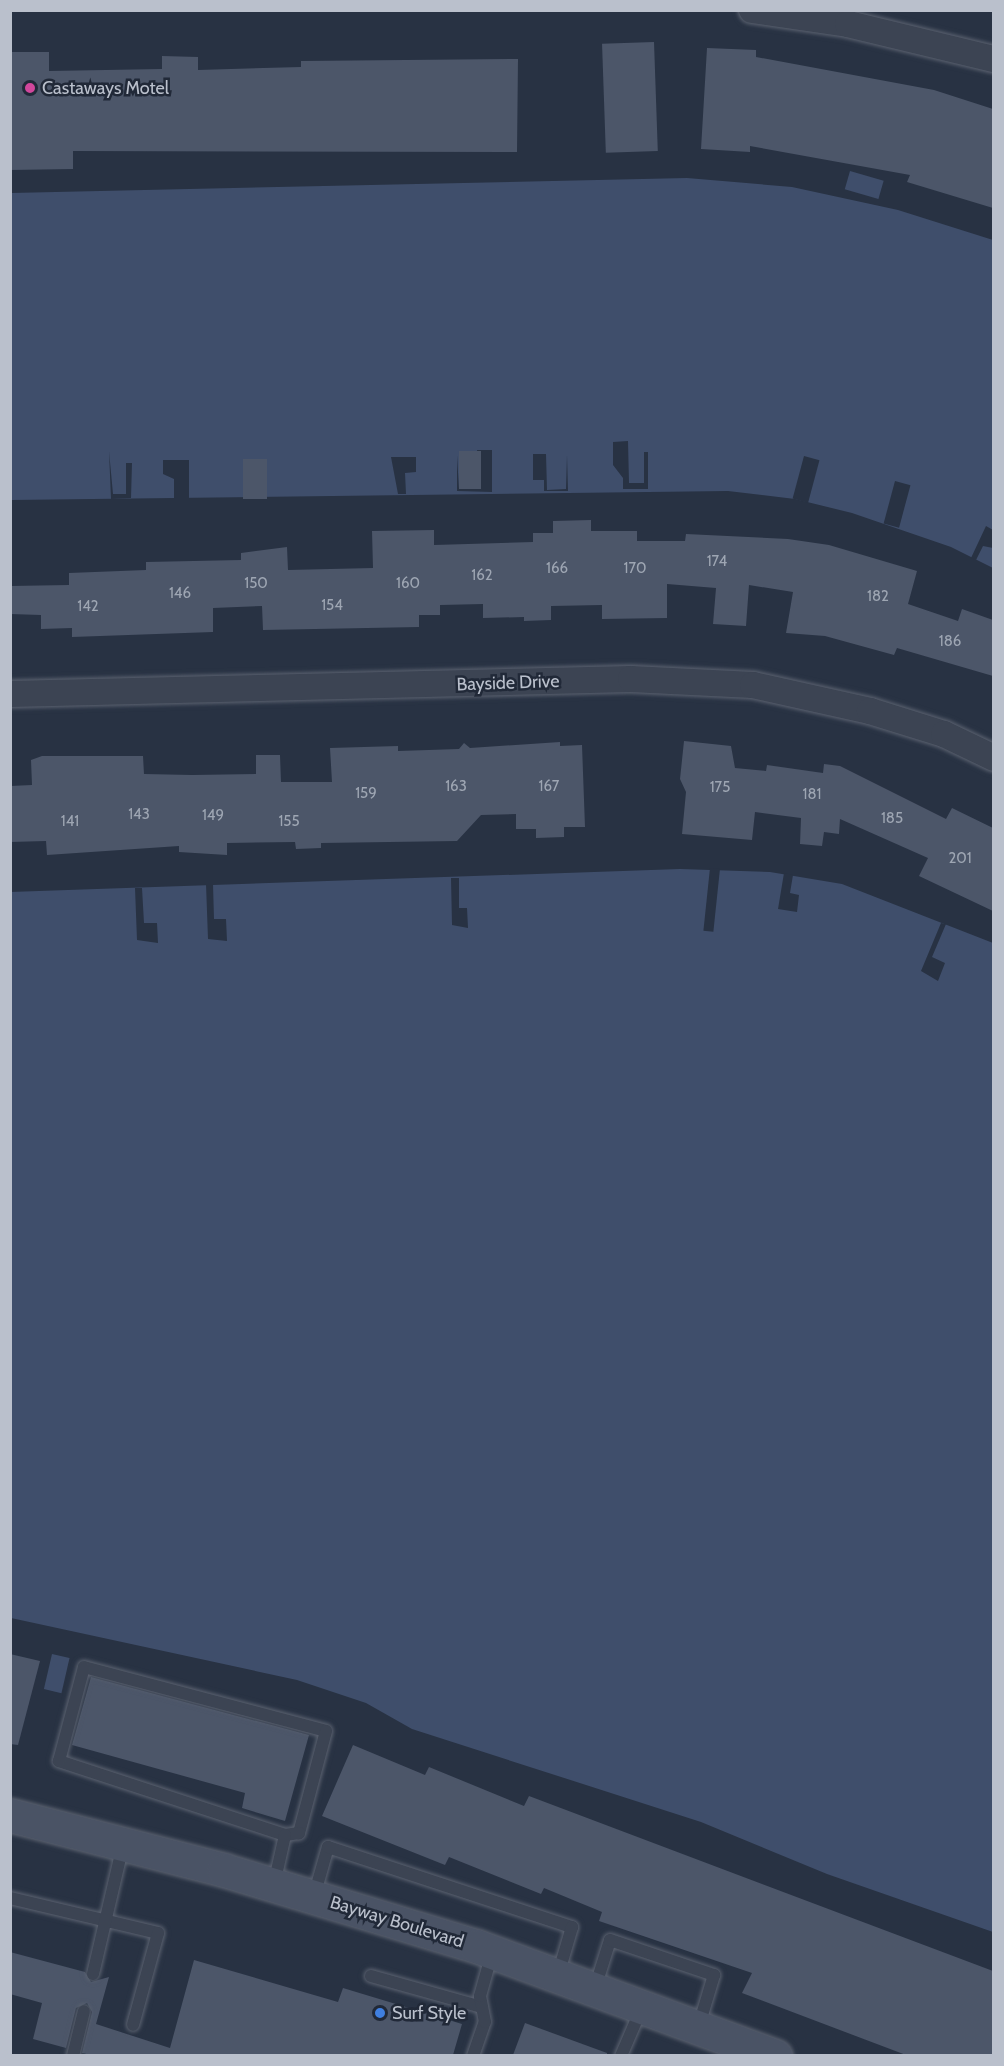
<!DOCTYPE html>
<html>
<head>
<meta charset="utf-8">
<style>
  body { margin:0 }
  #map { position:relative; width:1004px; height:2066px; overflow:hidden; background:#283243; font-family:Cabin,sans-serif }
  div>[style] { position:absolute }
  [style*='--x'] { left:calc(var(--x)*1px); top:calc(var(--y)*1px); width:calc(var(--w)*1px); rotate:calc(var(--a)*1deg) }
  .water>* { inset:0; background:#3f4e6b; transform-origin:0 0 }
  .pier>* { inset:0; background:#283243; transform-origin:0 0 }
  .building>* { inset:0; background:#4c5669; transform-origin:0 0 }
  .roads { filter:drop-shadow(0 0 2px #5b6270) drop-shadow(0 0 2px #5b6270) }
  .lane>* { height:12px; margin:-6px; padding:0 6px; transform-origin:6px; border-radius:6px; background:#3c4453 }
  .street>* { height:26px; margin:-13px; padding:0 13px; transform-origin:13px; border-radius:13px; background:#3c4453 }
  .secondary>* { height:33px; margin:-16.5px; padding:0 16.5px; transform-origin:16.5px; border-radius:16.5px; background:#4a5365 }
  .dots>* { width:16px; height:16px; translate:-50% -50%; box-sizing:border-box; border:3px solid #212938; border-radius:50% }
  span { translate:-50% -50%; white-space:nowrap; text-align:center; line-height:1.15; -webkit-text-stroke:5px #212938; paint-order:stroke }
  .number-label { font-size:15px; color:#9ea6b3 }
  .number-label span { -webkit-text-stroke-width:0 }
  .poi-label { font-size:18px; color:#bac0cc }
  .left { translate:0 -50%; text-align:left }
  .street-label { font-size:18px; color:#bac0cc }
  .frame { position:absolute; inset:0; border:12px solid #bac0cc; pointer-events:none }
</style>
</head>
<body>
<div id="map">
  <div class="water">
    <i style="left:850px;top:171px;width:35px;height:19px;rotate:16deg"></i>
    <i style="clip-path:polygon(687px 178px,792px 187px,898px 210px,993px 240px,993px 568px,951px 547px,852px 513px,795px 499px,728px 491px,11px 500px,11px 193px)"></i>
    <i style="clip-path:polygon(680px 869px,770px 872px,842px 884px,993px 943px,993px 1932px,827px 1874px,701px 1822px,412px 1729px,366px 1703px,297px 1680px,11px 1618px,10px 892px)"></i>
    <i style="left:52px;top:1654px;width:18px;height:36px;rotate:13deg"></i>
  </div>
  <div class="pier">
    <i style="clip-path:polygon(628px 441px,629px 483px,644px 483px,644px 452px,648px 452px,648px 489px,623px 489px,623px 478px,613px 465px,613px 442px)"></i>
    <i style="clip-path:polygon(477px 450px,492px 450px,492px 492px,457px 491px,457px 455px,459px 489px,481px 489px)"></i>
    <i style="clip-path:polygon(109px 451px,113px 494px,126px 494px,126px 463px,132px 463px,131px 498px,111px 499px)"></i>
    <i style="clip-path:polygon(533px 454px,546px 454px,547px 490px,566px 489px,567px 455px,568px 491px,544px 491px,544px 480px,533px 480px)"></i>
    <i style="left:804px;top:456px;width:16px;height:44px;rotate:15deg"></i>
    <i style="clip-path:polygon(391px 457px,416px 457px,416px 472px,405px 473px,406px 494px,398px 494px)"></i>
    <i style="clip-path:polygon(163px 460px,189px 460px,189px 498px,174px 498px,174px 479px,163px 474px)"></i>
    <i style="left:895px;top:481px;width:16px;height:44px;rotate:15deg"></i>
    <i style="clip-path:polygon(986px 526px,993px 530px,993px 548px,983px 546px,976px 560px,971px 558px)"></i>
    <i style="left:710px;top:868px;width:10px;height:63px;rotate:6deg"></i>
    <i style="clip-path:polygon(784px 873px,793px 875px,790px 893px,799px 895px,797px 912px,778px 909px)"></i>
    <i style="clip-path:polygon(451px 878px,459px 878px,459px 908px,467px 908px,468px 928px,452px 925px)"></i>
    <i style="clip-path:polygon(206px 884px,213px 884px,214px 919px,226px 919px,227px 941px,208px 939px)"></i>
    <i style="clip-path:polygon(135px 888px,142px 888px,144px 923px,157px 923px,158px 943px,137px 940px)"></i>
    <i style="clip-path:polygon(941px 923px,946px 924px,932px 957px,945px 963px,938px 981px,921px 971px)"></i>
  </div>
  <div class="building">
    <i style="left:654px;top:42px;width:109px;height:52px;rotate:88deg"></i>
    <i style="clip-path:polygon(707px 48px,756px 50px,756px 57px,934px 90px,993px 109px,993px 208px,907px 182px,910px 175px,750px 146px,750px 152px,701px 149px)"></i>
    <i style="clip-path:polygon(10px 52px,49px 52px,49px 71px,162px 69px,162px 56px,198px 57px,198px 70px,301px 67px,301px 61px,518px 59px,517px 152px,73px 151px,73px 169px,10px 170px)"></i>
    <i style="left:481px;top:451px;width:38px;height:22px;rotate:90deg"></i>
    <i style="left:243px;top:459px;width:24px;height:40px"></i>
    <i style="clip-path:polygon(591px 520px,591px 531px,637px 531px,637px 541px,685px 541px,686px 534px,788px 539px,829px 545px,917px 571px,908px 604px,958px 621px,962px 609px,993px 620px,993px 676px,897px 648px,894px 655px,825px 636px,786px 633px,793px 592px,749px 585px,746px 626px,713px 624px,716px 588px,667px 584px,667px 618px,602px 619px,602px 605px,551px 606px,551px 620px,524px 621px,524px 617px,483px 618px,483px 604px,440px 605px,440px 615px,419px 615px,419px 627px,263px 630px,262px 606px,213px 608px,213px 632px,72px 637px,72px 628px,41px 629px,41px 615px,10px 614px,10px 586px,69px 585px,69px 573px,146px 570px,146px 562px,241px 560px,241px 553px,287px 547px,288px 570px,373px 568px,372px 531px,434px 530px,434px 545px,533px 542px,533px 533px,553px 533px,553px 521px)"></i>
    <i style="clip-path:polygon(684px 741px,731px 746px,735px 768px,766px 771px,767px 765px,823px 773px,824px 764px,840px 766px,946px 819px,952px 808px,993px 828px,993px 911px,919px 876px,928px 858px,840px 819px,839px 834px,824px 832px,822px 846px,800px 844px,801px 818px,755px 812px,752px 840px,682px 834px,686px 792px,680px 779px)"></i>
    <i style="clip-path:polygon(560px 742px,560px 746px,582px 745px,585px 827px,564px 827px,564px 837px,536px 838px,536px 829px,516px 829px,516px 814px,481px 815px,457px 841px,321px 843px,321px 848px,296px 849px,295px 842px,227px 843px,227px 855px,179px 852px,179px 846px,47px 855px,46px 841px,10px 842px,10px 786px,32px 785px,31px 760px,42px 756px,143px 756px,144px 774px,192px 775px,256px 774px,256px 755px,280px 755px,281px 782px,332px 782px,330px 748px,398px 746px,398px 751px,459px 749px,464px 743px,470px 748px)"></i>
    <i style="clip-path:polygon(10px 1654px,40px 1661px,18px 1745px,10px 1744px)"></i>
    <i style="clip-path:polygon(91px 1677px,309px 1735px,285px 1821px,242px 1808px,245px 1793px,72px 1745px)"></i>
    <i style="clip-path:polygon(353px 1745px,425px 1775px,429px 1767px,524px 1806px,529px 1796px,993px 1971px,993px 2055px,906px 2055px,742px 1993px,752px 1973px,599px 1921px,602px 1912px,544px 1888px,541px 1894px,449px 1857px,445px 1865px,322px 1816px)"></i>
    <i style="clip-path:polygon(10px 1952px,85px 1972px,91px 1982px,109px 1977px,96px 2024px,170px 2048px,194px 1960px,338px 2002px,343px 1988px,462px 2024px,453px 2055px,91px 2055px,82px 2053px,92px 2012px,87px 2003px,76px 2008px,66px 2048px,33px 2039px,42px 2003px,10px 1994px)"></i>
    <i style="clip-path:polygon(525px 2023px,607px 2053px,607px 2055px,513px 2055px)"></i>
  </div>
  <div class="roads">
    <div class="lane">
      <i style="--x:84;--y:1667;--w:250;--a:14.8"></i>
      <i style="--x:326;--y:1731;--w:106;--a:104.8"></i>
      <i style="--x:299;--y:1833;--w:14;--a:172"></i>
      <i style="--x:285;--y:1835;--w:238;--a:-161.9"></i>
      <i style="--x:59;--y:1761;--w:97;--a:-75.1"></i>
      <i style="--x:274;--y:1884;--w:50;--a:-77.3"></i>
      <i style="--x:314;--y:1896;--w:51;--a:-74.1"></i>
      <i style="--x:328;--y:1847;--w:257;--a:18.2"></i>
      <i style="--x:572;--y:1927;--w:50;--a:106.3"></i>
      <i style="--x:10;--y:1898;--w:152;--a:13.3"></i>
      <i style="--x:158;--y:1933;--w:95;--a:105.2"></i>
      <i style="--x:93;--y:1974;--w:132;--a:-76.9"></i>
      <i style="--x:371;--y:1976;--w:114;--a:15.7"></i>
      <i style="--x:595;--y:1988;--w:50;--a:-72.6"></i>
      <i style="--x:610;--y:1940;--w:110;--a:18.6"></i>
      <i style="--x:714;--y:1975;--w:52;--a:106.7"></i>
      <i style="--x:73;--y:2056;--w:46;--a:-76.3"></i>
      <i style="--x:473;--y:2056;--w:36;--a:-71"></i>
      <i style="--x:485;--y:2022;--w:26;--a:-101"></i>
      <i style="--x:480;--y:1996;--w:45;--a:-74.4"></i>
      <i style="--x:621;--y:2056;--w:53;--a:-66.8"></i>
    </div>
    <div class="street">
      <i style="--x:752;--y:10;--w:97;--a:8.3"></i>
      <i style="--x:848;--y:24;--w:150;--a:13.5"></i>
      <i style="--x:10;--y:694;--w:621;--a:-1.38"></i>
      <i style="--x:631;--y:679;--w:122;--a:2.8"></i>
      <i style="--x:753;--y:685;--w:120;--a:12.5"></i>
      <i style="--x:870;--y:711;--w:77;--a:17.3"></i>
      <i style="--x:944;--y:734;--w:55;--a:25.6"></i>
    </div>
    <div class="secondary">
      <i style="--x:10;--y:1815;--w:221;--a:14.4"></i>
      <i style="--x:224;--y:1870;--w:263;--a:16.8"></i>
      <i style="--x:476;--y:1946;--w:319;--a:20.2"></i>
    </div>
  </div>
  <div class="dots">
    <i style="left:30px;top:88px;background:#d1479c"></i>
    <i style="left:380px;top:2013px;background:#3f7fe0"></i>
  </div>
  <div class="number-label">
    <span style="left:717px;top:562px">174</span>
    <span style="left:557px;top:569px">166</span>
    <span style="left:635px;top:569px">170</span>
    <span style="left:482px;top:576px">162</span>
    <span style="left:256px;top:584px">150</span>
    <span style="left:408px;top:584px">160</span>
    <span style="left:180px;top:594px">146</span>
    <span style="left:878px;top:597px">182</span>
    <span style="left:332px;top:606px">154</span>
    <span style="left:88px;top:607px">142</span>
    <span style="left:950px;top:642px">186</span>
    <span style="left:456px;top:787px">163</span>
    <span style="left:549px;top:787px">167</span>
    <span style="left:720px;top:788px">175</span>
    <span style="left:366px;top:794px">159</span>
    <span style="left:812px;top:795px">181</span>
    <span style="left:139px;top:815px">143</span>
    <span style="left:213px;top:816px">149</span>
    <span style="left:892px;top:819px">185</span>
    <span style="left:70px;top:822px">141</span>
    <span style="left:289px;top:822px">155</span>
    <span style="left:960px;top:859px">201</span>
  </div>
  <div class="poi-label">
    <span class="left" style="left:42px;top:88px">Castaways Motel</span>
    <span class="left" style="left:392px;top:2013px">Surf Style</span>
  </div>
  <div class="street-label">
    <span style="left:508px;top:683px;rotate:-2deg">Bayside Drive</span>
    <span style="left:397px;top:1922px;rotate:17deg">Bayway Boulevard</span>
  </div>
  <div class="frame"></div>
</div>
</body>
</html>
